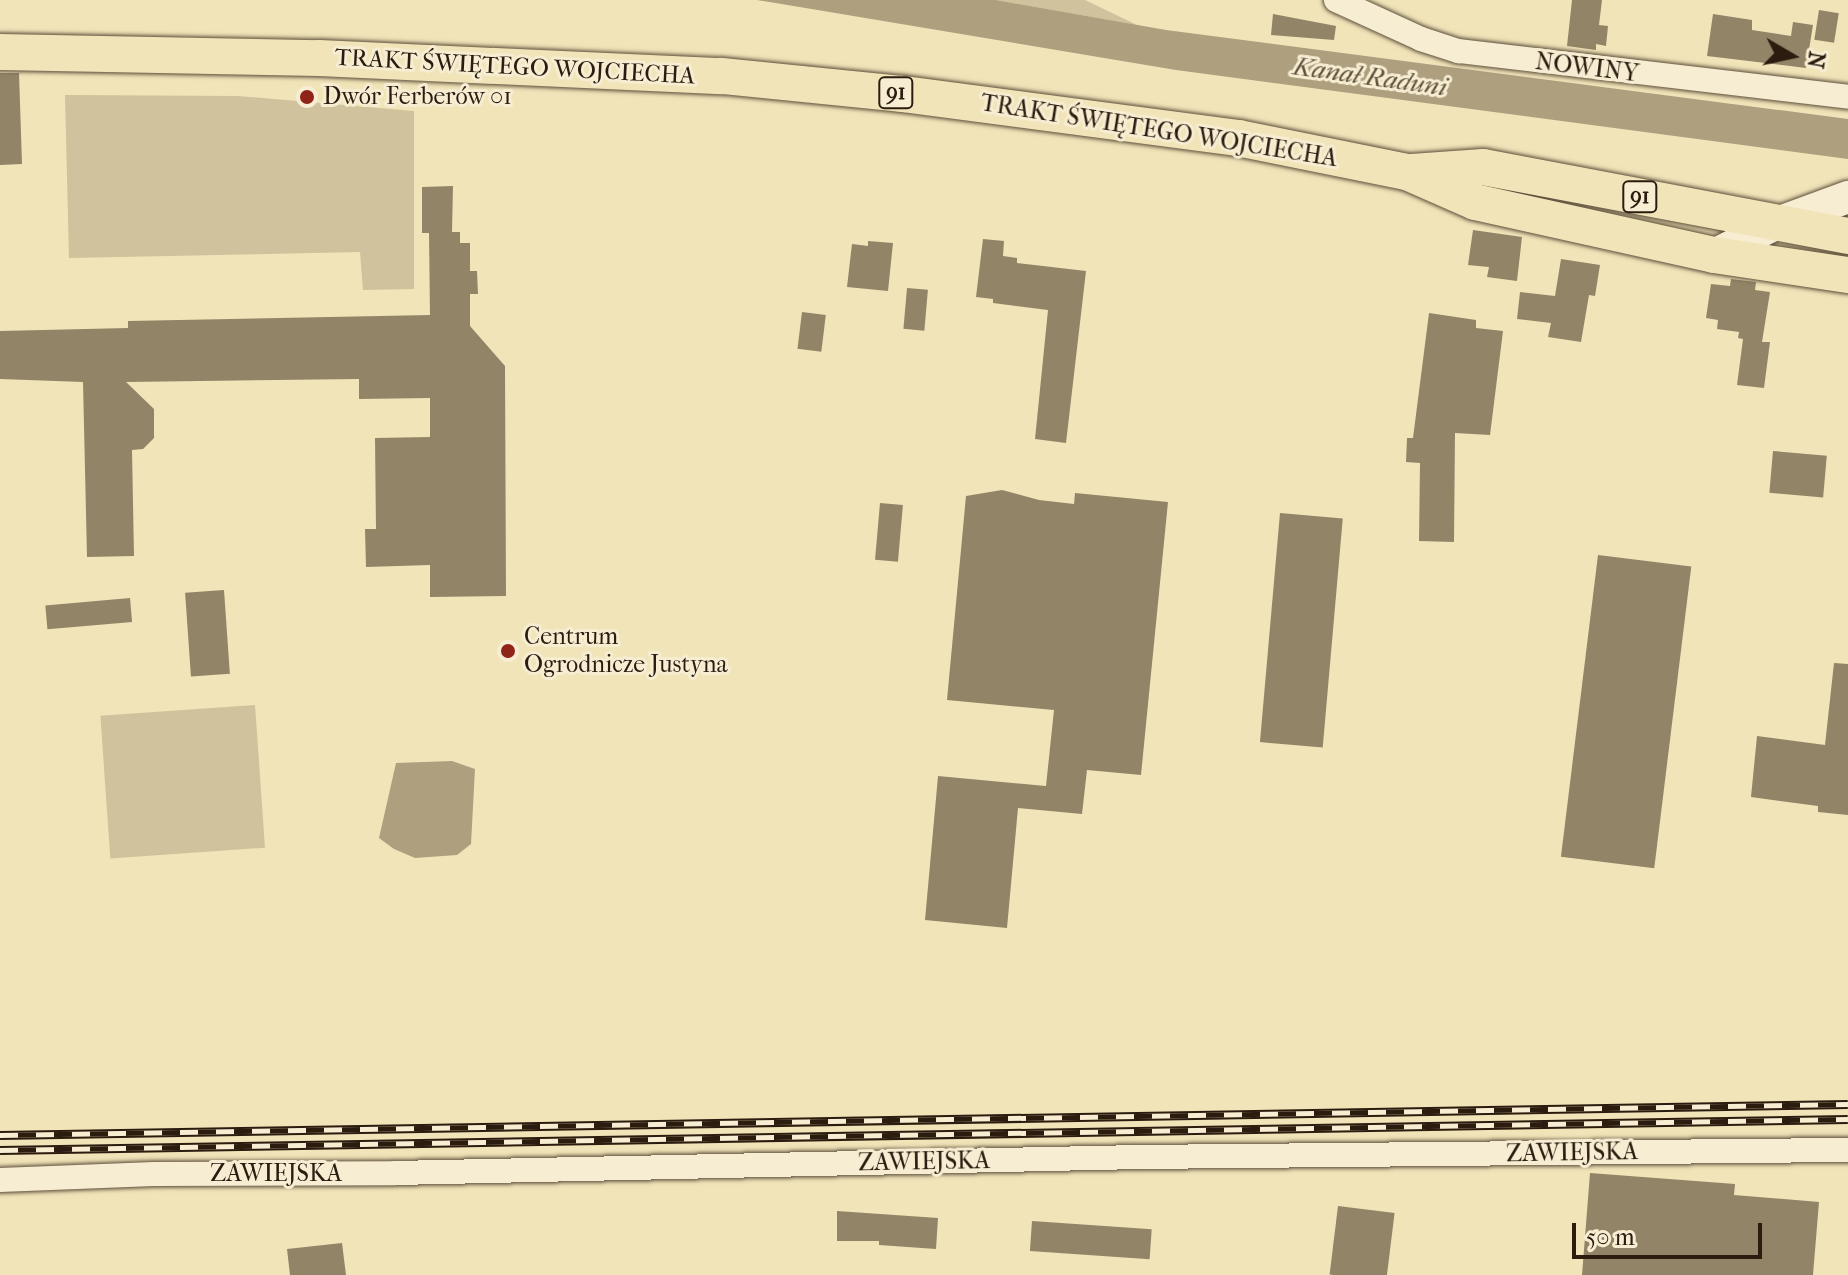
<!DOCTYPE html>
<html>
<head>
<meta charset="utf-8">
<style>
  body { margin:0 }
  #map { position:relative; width:1848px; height:1275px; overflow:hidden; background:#f1e4b9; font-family:"IM FELL French Canon",serif }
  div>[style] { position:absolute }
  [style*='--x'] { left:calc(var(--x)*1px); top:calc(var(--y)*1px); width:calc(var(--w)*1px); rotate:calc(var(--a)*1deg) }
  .green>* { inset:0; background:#cfc29c; transform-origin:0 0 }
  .water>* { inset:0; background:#aea07f }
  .building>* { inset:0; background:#928467; transform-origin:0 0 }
  .roads { filter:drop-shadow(0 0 2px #5c4e3a) drop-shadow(0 0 2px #5c4e3a) }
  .street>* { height:24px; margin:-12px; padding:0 12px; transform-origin:12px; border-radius:12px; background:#f6edd2 }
  .secondary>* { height:32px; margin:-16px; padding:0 16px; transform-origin:16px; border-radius:16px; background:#f6edd2 }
  .primary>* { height:36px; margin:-18px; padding:0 18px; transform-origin:18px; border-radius:18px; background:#f1e4b9 }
  .rail>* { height:9px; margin-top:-4.5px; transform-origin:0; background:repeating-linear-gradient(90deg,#f6edd2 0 18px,#2b1c0f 0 36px); box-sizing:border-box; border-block:2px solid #2b1c0f }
  .dots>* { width:22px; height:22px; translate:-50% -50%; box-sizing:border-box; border:4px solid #f6edd2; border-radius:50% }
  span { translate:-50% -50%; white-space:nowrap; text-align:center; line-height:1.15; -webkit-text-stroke:6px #f6edd2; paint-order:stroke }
  .shield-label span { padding:2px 6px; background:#f6edd2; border:2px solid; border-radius:6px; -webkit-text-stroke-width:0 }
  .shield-label { font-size:22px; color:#2b1c0f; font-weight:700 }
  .street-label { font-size:24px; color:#2b1c0f }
  .poi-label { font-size:24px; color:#2b1c0f }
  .left { translate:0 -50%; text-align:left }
  .water-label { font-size:26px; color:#5f513c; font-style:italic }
  .north { position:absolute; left:1752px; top:16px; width:80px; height:80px; -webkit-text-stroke:6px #f6edd2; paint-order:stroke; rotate:99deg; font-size:22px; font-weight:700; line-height:32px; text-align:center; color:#2b1c0f }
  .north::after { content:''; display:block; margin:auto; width:28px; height:36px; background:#2b1c0f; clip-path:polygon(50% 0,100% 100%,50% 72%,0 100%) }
  .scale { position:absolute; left:1572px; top:1223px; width:190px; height:36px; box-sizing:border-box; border:4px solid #2b1c0f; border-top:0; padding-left:10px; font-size:24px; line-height:28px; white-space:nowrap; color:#2b1c0f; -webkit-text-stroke:6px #f6edd2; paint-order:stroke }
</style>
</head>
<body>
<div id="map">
  <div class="green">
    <i style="clip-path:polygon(996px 0,1085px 0,1137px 25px)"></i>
    <i style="clip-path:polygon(65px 95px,238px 96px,414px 111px,414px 289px,363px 290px,360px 252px,69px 258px)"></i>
    <i style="left:255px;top:705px;width:143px;height:155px;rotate:86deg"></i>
  </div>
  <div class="water">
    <i style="clip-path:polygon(757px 0,996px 0,1166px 30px,1848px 119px,1848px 159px,1176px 70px)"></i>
    <i style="clip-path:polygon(452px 761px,475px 769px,471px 844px,457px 855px,415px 858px,394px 849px,379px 838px,396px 763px)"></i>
  </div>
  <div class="building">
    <i style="clip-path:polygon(1572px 0,1602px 0,1599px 25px,1608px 26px,1606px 46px,1596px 44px,1596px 50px,1567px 46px)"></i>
    <i style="left:1819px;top:10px;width:20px;height:30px;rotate:9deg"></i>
    <i style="clip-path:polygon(1273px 14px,1336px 26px,1334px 40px,1271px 35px)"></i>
    <i style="clip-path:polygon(1713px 14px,1752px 20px,1752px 30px,1791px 36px,1793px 22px,1813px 25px,1806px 68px,1707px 56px)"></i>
    <i style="clip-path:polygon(0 73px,19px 73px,22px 164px,0 165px)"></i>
    <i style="clip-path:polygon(453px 186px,452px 232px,460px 232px,460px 243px,470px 243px,470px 271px,477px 271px,478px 294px,470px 294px,470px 326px,505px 366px,506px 596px,430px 597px,430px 565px,366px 567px,365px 529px,376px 529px,375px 438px,430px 437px,430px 398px,359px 399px,359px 379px,126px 382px,154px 409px,154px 438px,143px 449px,132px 450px,134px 556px,87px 557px,83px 382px,0 379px,0 331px,128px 328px,128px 321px,430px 315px,429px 233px,422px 233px,422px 187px)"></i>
    <i style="clip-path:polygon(1473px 230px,1522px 237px,1517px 281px,1487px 277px,1489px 267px,1468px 265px)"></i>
    <i style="clip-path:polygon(983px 239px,1004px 241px,1003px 256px,1017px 258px,1017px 263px,1086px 271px,1066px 443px,1035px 439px,1048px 310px,993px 303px,993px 299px,976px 297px)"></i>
    <i style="clip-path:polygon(868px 241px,893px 243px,888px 291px,847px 287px,852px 244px,868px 246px)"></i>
    <i style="clip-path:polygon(1561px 259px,1600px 265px,1595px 296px,1589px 295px,1581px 342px,1548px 337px,1551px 323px,1517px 319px,1520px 292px,1555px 296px)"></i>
    <i style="clip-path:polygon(1731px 279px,1756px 282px,1755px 290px,1770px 292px,1762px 342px,1770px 342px,1764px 388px,1737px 385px,1743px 339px,1738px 338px,1739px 332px,1717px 329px,1718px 320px,1706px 318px,1711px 284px,1730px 286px)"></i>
    <i style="left:907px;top:288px;width:21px;height:41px;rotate:5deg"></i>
    <i style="left:802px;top:312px;width:24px;height:37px;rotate:7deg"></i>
    <i style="clip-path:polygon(1429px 313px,1476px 320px,1476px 328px,1503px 331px,1490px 435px,1455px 433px,1454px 542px,1419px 541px,1420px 463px,1406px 462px,1407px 438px,1413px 438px)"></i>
    <i style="left:1773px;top:451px;width:54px;height:42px;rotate:5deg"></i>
    <i style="clip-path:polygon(1002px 490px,1039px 500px,1074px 504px,1075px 493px,1168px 502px,1141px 775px,1087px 770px,1082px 814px,1018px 808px,1007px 928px,925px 920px,938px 776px,1046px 786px,1054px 710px,947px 700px,966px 496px)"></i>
    <i style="left:880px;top:503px;width:23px;height:57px;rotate:5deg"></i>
    <i style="left:1280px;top:513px;width:63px;height:230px;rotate:5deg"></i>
    <i style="left:1598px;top:555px;width:94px;height:304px;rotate:7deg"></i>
    <i style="left:224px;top:590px;width:84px;height:39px;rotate:86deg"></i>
    <i style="left:130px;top:598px;width:24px;height:85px;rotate:85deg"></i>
    <i style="clip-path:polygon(1834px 663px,1848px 664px,1848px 815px,1818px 812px,1818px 806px,1751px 797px,1757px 736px,1825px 745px)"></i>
    <i style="clip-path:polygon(1590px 1173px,1735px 1184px,1734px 1195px,1819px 1202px,1813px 1275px,1582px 1275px)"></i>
    <i style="left:1338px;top:1206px;width:57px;height:69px;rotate:7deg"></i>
    <i style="clip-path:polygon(837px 1211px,938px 1218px,936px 1249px,879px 1245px,879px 1241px,837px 1241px)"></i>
    <i style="left:1032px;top:1221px;width:120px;height:30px;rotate:4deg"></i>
    <i style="clip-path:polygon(342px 1243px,346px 1275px,290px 1275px,287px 1249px)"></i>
  </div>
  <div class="roads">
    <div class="street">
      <i style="--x:1336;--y:0;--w:94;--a:24.6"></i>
      <i style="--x:1421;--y:39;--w:40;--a:18"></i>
      <i style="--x:1459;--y:51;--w:392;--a:6.7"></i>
      <i style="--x:0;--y:1180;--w:154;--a:-2.2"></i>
      <i style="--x:154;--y:1174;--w:241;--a:-0.2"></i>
      <i style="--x:395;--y:1173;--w:744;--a:-1.23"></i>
      <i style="--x:1139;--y:1157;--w:709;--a:-0.57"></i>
    </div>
    <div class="secondary">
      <i style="--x:1714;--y:255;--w:71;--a:-26.9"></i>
      <i style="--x:1777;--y:223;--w:76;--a:-20.1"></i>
    </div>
    <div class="primary">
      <i style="--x:0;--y:52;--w:319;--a:1.1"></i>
      <i style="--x:319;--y:58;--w:403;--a:2.6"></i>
      <i style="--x:722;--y:76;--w:182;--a:5.7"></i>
      <i style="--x:903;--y:94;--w:338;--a:7.5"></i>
      <i style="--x:1238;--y:138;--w:172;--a:11.4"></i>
      <i style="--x:1407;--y:172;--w:74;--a:23.8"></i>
      <i style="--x:1475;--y:202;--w:245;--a:12.5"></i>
      <i style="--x:1714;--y:255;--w:135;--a:8.5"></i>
      <i style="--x:1412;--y:172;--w:71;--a:-4"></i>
      <i style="--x:1483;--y:167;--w:371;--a:10.7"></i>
    </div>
  </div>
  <div class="rail">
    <i style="--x:0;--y:1135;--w:1848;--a:-0.96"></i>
    <i style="--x:0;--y:1150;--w:1848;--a:-0.96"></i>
  </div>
  <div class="dots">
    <i style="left:307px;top:97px;background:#8f2418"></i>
    <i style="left:508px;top:651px;background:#8f2418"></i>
  </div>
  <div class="shield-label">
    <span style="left:896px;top:93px">91</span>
    <span style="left:1640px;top:197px">91</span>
  </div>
  <div class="street-label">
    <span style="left:515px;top:67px;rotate:3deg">TRAKT ŚWIĘTEGO WOJCIECHA</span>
    <span style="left:1587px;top:68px;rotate:7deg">NOWINY</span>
    <span style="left:1159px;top:131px;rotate:9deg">TRAKT ŚWIĘTEGO WOJCIECHA</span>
    <span style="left:1572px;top:1153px;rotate:-1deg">ZAWIEJSKA</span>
    <span style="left:924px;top:1162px;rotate:-1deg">ZAWIEJSKA</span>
    <span style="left:276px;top:1174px">ZAWIEJSKA</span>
  </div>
  <div class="poi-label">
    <span class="left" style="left:323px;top:97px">Dwór Ferberów 01</span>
    <span class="left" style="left:524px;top:651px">Centrum<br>Ogrodnicze Justyna</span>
  </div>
  <div class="water-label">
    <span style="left:1370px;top:77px;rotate:8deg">Kanał Raduni</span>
  </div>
  <div class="north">N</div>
  <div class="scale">50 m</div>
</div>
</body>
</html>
